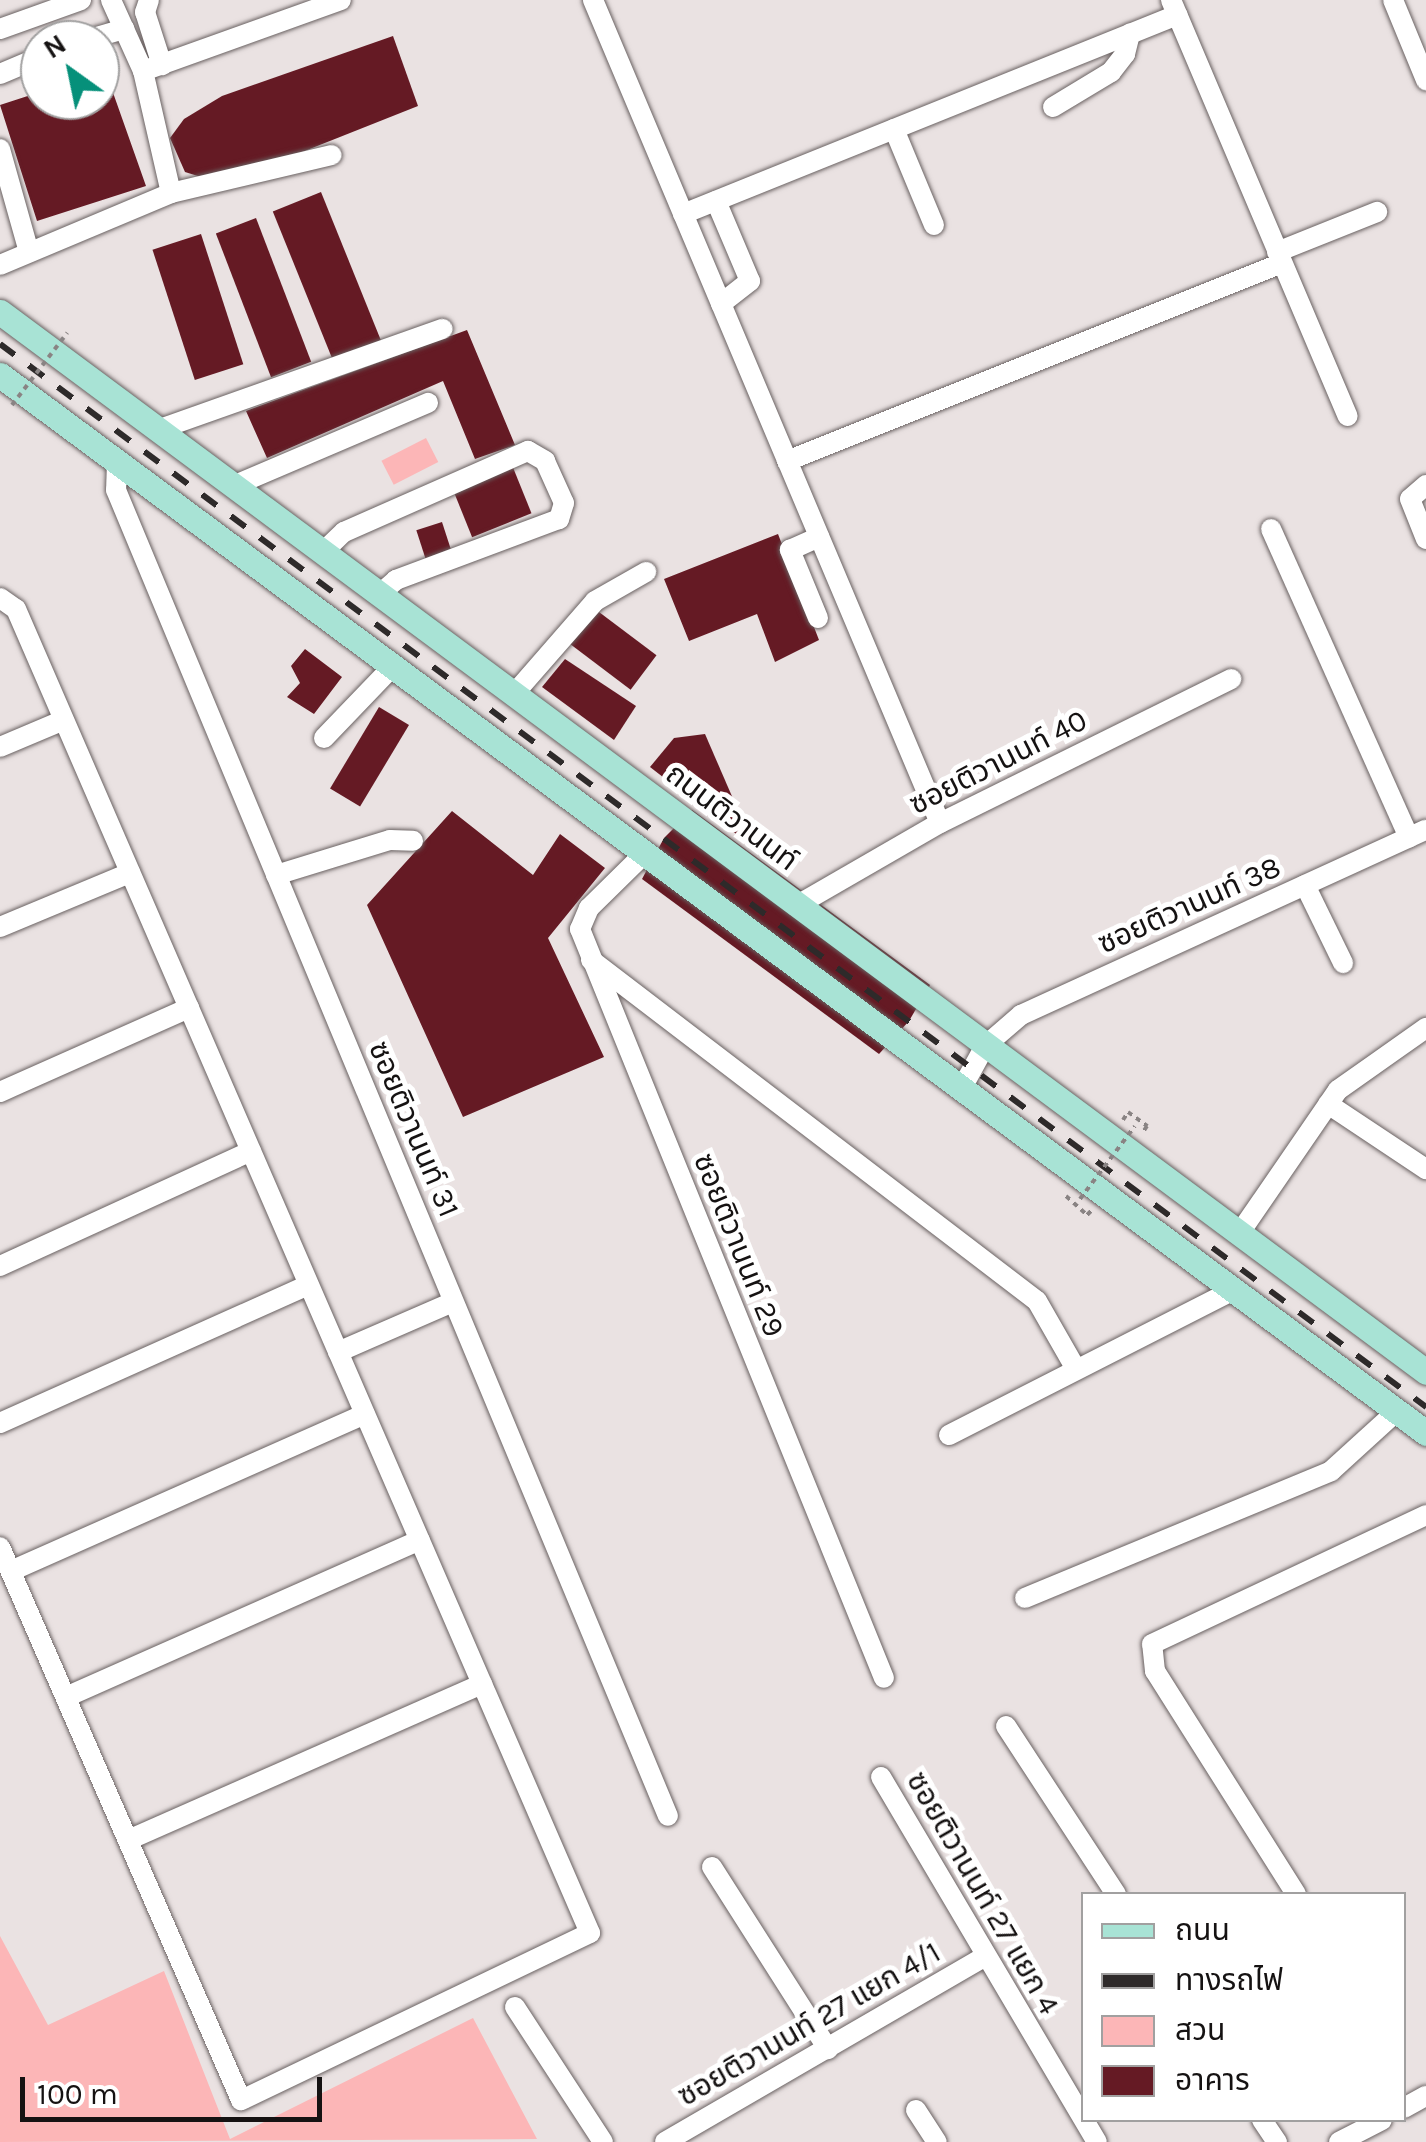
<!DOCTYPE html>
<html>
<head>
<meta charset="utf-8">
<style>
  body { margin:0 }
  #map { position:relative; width:1426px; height:2142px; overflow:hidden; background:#eae2e2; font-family:Karla,"Noto Sans Thai",sans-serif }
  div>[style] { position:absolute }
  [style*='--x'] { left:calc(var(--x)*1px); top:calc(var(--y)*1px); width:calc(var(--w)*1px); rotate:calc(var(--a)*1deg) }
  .green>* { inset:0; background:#fcb6b7; transform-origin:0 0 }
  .building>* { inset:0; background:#651a24; transform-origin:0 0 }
  .path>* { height:4px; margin-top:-2px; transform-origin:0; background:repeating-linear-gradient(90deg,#898383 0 5px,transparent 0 10px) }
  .roads { filter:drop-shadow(0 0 2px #696161) drop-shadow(0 0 2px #696161) }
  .minor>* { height:20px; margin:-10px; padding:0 10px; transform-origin:10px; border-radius:10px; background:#fff }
  .major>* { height:25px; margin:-12.5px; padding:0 12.5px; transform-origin:12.5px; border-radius:12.5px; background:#a8e3d5 }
  .rail>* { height:6px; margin-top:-3px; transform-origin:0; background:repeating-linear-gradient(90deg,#2e2a2a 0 18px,transparent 0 36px) }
  .path-bridge>* { height:4px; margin-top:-2px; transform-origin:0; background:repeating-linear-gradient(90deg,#898383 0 5px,transparent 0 10px) }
  span { translate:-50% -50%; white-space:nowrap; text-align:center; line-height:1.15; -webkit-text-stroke:10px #fff; paint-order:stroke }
  .street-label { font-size:30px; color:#151212 }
  .legend { position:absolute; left:1081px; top:1892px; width:325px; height:230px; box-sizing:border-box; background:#fff; border:2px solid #a1a0a0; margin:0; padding:12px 18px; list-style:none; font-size:30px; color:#151212 }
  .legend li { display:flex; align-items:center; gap:20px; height:50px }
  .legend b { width:50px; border:2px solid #a1a0a0 }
  .north { position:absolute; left:20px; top:20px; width:100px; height:100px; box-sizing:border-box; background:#fff; border:2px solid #a1a0a0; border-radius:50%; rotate:327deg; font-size:28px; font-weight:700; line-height:40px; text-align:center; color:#151212 }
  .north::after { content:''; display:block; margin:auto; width:35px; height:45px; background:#06907a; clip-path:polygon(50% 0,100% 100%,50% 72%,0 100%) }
  .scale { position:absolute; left:20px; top:2077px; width:302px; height:45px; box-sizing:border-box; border:5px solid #151212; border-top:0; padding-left:12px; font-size:30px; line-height:35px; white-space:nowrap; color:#151212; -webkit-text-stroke:8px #fff; paint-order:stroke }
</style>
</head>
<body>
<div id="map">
  <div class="green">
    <i style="left:426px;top:438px;width:27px;height:50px;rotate:63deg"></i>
    <i style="clip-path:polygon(0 1936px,48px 2025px,164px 1971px,230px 2139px,473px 2018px,537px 2139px,0 2142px)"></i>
  </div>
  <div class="building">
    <i style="clip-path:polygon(393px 36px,418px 106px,282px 160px,201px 177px,185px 172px,170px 138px,184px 119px,222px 96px)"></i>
    <i style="clip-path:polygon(105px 70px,146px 186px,37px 221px,0 105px,40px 92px,40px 100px,100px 100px)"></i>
    <i style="left:321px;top:192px;width:162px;height:52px;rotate:68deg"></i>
    <i style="left:256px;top:218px;width:154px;height:43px;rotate:69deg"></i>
    <i style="left:201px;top:234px;width:137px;height:51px;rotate:72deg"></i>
    <i style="clip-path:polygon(467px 330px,515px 445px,475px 459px,443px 381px,267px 458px,246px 411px)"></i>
    <i style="left:512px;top:465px;width:52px;height:64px;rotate:68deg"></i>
    <i style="left:442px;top:522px;width:38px;height:27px;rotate:72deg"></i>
    <i style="clip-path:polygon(778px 534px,819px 640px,775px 662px,757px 614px,689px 641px,664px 579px)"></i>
    <i style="left:595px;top:609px;width:77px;height:43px;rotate:37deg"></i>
    <i style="clip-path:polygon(305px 649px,342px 677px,314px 714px,287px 697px,300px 683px,291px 666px)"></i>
    <i style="clip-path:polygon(565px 659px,636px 706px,614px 740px,542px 687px)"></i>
    <i style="left:379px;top:707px;width:35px;height:95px;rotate:31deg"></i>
    <i style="clip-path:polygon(705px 734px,747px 831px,740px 837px,650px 767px,674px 738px)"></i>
    <i style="clip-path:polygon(692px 810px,930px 985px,909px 1021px,879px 1054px,642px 879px,664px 838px)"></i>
    <i style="clip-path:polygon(452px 811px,533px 875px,560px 834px,605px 868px,548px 938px,604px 1057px,463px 1117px,367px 905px)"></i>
  </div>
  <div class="path">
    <i style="--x:1123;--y:1120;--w:9;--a:-58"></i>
    <i style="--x:1128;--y:1112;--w:24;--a:36"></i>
    <i style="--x:1147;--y:1126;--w:7;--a:124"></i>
    <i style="--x:1066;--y:1196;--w:28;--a:42"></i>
    <i style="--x:1087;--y:1215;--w:6;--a:-45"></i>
  </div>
  <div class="roads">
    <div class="minor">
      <i style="--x:149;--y:0;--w:13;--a:108"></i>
      <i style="--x:145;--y:12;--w:56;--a:72.2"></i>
      <i style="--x:593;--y:0;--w:893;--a:67.14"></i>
      <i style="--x:1171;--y:0;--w:452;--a:67"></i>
      <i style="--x:1393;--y:0;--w:87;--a:67.6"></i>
      <i style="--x:0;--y:29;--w:86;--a:-19.7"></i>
      <i style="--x:86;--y:40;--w:40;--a:-16"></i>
      <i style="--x:143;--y:71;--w:210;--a:-19.7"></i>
      <i style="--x:0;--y:74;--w:43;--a:-23"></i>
      <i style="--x:1053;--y:107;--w:68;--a:-31.1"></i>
      <i style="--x:1111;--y:72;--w:23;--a:-52"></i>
      <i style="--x:1125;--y:54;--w:21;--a:-76"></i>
      <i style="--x:894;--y:129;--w:104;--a:67.4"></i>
      <i style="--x:0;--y:149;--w:107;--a:74.3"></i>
      <i style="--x:171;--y:193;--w:165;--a:-13.3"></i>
      <i style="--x:716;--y:201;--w:87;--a:67"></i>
      <i style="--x:750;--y:281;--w:37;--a:142"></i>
      <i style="--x:683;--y:214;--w:533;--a:-21.94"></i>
      <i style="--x:1277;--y:252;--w:108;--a:-21.8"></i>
      <i style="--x:0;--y:265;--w:186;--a:-22.8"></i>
      <i style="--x:171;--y:193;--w:125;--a:-102.9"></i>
      <i style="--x:143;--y:71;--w:78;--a:-114.3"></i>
      <i style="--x:157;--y:430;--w:303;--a:-19.5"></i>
      <i style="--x:787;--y:461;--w:533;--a:-21.8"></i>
      <i style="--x:117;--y:463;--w:27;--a:92"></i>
      <i style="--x:116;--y:490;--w:1436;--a:67.4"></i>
      <i style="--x:1426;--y:485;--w:21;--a:139"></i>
      <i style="--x:1410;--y:499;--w:43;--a:68.2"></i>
      <i style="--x:233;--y:486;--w:212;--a:-23.1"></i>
      <i style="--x:1271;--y:529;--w:338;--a:65.9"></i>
      <i style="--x:323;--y:552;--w:29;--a:-44"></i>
      <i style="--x:344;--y:532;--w:201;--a:-23.8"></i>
      <i style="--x:528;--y:451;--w:20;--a:30"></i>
      <i style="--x:545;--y:461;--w:46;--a:65.7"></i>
      <i style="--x:564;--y:503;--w:17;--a:107"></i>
      <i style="--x:559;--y:519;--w:174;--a:159.5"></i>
      <i style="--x:396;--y:580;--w:21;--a:139"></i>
      <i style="--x:0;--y:598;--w:19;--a:35"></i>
      <i style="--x:16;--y:609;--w:1443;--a:66.56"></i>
      <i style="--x:590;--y:1933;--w:387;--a:154.4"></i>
      <i style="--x:241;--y:2100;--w:603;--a:-113.55"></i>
      <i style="--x:818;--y:618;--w:74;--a:-112.4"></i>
      <i style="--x:790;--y:550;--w:32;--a:-24"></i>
      <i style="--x:514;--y:694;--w:123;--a:-48.9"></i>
      <i style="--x:595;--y:601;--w:59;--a:-29.6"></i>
      <i style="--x:324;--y:738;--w:100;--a:-46.2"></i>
      <i style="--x:0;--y:747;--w:69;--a:-22.9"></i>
      <i style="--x:646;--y:852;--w:80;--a:135.5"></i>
      <i style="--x:589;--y:908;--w:23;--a:113"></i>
      <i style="--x:580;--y:929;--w:808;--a:67.91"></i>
      <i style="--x:276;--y:875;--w:119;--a:-17.1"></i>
      <i style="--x:390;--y:840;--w:23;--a:2"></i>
      <i style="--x:1305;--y:885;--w:87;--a:64"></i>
      <i style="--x:796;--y:906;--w:166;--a:-30"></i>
      <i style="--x:940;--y:823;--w:325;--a:-26.3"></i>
      <i style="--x:0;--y:927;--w:141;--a:-22.6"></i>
      <i style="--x:591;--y:960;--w:561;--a:37.4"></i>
      <i style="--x:1037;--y:1301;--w:78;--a:60.2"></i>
      <i style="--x:963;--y:1086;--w:46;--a:-61.2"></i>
      <i style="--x:985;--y:1046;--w:48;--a:-40.7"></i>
      <i style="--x:1021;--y:1015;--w:445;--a:-24.6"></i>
      <i style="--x:0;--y:1092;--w:207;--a:-24"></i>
      <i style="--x:1328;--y:1104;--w:118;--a:33.6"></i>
      <i style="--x:1241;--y:1231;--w:171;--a:-55.5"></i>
      <i style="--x:1338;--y:1090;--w:108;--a:-35.2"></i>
      <i style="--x:0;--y:1266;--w:276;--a:-24.6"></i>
      <i style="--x:338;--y:1352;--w:125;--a:-23.5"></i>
      <i style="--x:0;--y:1423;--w:338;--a:-24.1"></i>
      <i style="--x:949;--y:1435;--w:321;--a:-27"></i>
      <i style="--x:11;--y:1571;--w:387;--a:-23.9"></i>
      <i style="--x:1025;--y:1598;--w:331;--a:-22.5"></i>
      <i style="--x:1331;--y:1471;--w:89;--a:-42.3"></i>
      <i style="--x:66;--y:1697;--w:387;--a:-23.9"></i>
      <i style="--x:1006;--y:1726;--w:201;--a:56.8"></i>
      <i style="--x:881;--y:1777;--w:424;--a:59.4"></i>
      <i style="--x:128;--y:1840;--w:387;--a:-23.8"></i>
      <i style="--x:712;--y:1867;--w:216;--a:57.5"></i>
      <i style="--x:1296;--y:1894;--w:264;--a:-122.3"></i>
      <i style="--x:1155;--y:1671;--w:27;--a:-96"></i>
      <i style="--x:1152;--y:1644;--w:303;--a:-25.2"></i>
      <i style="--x:515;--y:2007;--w:161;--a:56.9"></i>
      <i style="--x:1404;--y:2108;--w:25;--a:-29"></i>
      <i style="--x:916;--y:2110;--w:38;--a:57"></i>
      <i style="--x:1262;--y:2120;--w:27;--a:56"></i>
      <i style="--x:665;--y:2142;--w:367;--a:-30.1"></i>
      <i style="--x:1339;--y:2142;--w:48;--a:-27.1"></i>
    </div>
    <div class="major">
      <i style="--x:0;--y:312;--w:1777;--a:36.62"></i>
      <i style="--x:0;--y:375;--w:1776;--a:36.57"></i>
    </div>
  </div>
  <div class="rail">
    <i style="--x:0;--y:344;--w:1779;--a:36.7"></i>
  </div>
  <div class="path-bridge">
    <i style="--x:12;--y:405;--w:91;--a:-52.6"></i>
    <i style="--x:1080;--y:1199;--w:91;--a:-53"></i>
  </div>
  <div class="street-label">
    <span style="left:998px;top:762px;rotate:-27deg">ซอยติวานนท์ 40</span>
    <span style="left:732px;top:817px;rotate:37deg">ถนนติวานนท์</span>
    <span style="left:1189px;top:905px;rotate:-24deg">ซอยติวานนท์ 38</span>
    <span style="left:414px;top:1129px;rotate:67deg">ซอยติวานนท์ 31</span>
    <span style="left:739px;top:1245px;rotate:68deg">ซอยติวานนท์ 29</span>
    <span style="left:983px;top:1893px;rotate:60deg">ซอยติวานนท์ 27 แยก 4</span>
    <span style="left:809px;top:2024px;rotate:-30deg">ซอยติวานนท์ 27 แยก 4/1</span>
  </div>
  <ul class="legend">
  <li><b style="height:12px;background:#a8e3d5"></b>ถนน</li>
  <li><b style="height:12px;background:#2e2a2a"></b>ทางรถไฟ</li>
  <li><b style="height:28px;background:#fcb6b7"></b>สวน</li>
  <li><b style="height:28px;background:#651a24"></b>อาคาร</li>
  </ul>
  <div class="north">N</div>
  <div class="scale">100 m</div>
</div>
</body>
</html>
